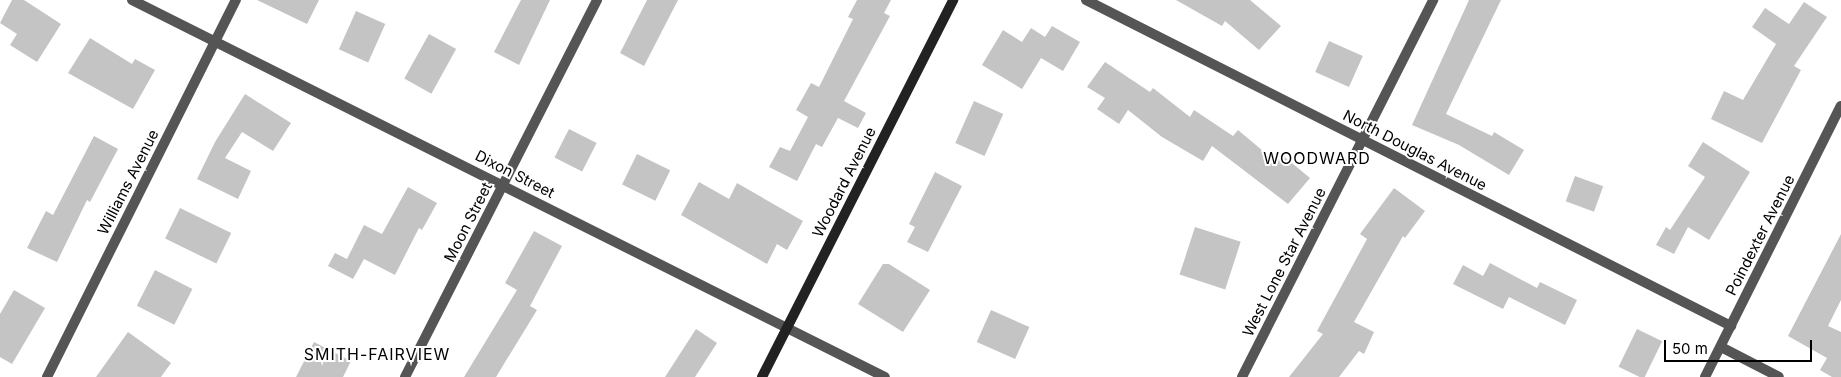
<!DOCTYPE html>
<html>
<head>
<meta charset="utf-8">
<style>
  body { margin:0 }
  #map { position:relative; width:1841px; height:377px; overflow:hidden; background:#fff; font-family:Inter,sans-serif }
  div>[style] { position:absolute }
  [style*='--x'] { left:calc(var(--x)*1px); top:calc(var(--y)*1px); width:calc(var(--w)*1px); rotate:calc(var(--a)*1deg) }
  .building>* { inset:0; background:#c4c4c4; transform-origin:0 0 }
  .street>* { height:10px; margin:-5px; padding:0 5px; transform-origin:5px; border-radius:5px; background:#555 }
  .secondary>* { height:10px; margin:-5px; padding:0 5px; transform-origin:5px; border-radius:5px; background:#222 }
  span { translate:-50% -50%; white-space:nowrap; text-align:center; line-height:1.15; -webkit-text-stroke:4px #fff; paint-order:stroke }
  .street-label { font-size:15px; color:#000 }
  .neighbourhood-label { font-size:16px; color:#000; letter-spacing:1px }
  .scale { position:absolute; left:1664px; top:340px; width:148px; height:22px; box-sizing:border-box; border:2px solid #000; border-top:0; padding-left:6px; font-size:15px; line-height:18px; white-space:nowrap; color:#000; -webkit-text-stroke:4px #fff; paint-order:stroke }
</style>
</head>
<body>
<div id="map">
  <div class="building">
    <i style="clip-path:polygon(12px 0,24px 0,61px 24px,37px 62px,10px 45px,17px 34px,0 23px)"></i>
    <i style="clip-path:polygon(257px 0,319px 0,307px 24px)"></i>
    <i style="clip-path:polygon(521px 0,550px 0,519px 65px,494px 52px)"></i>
    <i style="clip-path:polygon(647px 0,678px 0,644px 66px,620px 53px)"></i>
    <i style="clip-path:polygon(857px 0,891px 0,884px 13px,890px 16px,844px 101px,866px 113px,858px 128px,838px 118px,822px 147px,816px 144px,797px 181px,769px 167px,780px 147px,790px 151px,808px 117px,796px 110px,811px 83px,819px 87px,853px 19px,848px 17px)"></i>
    <i style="clip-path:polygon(1176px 0,1250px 0,1281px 26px,1259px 50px,1225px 21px,1222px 26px)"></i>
    <i style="clip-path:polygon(1469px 0,1501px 0,1446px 114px,1492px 136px,1494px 132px,1524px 150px,1509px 175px,1459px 145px,1412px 125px)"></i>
    <i style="clip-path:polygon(1804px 2px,1827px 17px,1794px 66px,1801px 70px,1762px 143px,1711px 119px,1724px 91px,1743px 100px,1776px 44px,1752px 27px,1765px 8px,1789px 24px)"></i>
    <i style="left:356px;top:11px;width:32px;height:42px;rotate:24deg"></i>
    <i style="clip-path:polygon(1052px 26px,1080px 42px,1063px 71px,1041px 58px,1022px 89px,982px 65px,1003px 30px,1022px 42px,1031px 28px,1045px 37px)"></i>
    <i style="left:429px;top:34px;width:31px;height:51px;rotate:29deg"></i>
    <i style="clip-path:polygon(90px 38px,132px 64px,135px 59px,155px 70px,133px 109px,68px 73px)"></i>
    <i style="left:1329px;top:41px;width:37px;height:34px;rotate:24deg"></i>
    <i style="clip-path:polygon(1105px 62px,1150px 92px,1153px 88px,1190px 117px,1194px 110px,1233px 136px,1238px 130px,1275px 161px,1281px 154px,1310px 178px,1288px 204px,1212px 146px,1203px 161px,1162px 137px,1128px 110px,1119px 124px,1097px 109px,1105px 98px,1087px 87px)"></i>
    <i style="clip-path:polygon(245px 94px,291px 123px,273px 151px,242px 132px,225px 158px,251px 171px,238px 199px,197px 179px,215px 142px)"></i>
    <i style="left:974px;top:101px;width:32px;height:46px;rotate:24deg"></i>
    <i style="left:569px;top:129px;width:31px;height:32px;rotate:27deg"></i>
    <i style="clip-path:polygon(94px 136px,118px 149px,90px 202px,87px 200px,57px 262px,27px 248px,46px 211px,53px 215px)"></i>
    <i style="clip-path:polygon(1703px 142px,1750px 172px,1709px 240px,1688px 227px,1674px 254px,1656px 245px,1666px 227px,1670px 230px,1705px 177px,1688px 166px)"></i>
    <i style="left:637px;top:154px;width:37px;height:34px;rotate:26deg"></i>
    <i style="clip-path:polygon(935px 172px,962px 186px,928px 252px,907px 242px,915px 227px,909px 224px)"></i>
    <i style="left:1575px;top:176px;width:30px;height:27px;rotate:20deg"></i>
    <i style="clip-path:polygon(699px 182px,729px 199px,737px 183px,803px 221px,787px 250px,777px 244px,767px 264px,681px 215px)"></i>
    <i style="clip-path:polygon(408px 187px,437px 203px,422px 230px,419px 228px,395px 275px,364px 259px,353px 279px,328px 266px,335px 253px,347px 259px,364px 225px,382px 234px)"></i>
    <i style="clip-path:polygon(1394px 188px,1425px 211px,1405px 238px,1403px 236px,1354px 322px,1374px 332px,1364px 354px,1359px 351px,1339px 377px,1289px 377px,1323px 334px,1317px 331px,1367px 239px,1360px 234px)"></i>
    <i style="left:180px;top:208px;width:57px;height:34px;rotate:26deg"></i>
    <i style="left:1195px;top:227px;width:48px;height:50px;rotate:18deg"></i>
    <i style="clip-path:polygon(534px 231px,562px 246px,530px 306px,537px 310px,496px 377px,464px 377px,517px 290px,505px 283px)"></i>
    <i style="clip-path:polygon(1841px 234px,1841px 300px,1828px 326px,1841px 332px,1841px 377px,1832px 377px,1820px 370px,1827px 358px,1788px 336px)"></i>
    <i style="clip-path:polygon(1490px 263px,1537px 288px,1540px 282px,1577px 300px,1565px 325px,1509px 297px,1503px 309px,1453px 284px,1463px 265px,1483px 276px)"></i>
    <i style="clip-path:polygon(883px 264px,889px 264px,930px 290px,903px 332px,858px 304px)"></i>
    <i style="left:155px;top:270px;width:42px;height:40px;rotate:27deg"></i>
    <i style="clip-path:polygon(14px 290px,45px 308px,12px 364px,0 357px,0 314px)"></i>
    <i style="left:991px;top:310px;width:42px;height:35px;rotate:24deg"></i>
    <i style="clip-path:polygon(696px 329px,717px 343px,695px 377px,665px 377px)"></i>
    <i style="left:1637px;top:329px;width:28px;height:42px;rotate:26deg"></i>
    <i style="clip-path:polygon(128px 332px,171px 363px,161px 377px,96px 377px)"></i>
    <i style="clip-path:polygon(314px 342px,351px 361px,343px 377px,296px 377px)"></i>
  </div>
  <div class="street">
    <i style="--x:132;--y:0;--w:842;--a:26.6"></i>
    <i style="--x:1086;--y:0;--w:723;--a:26.81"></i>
    <i style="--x:1721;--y:347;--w:65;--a:27.3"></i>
    <i style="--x:47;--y:377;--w:422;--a:-63.4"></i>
    <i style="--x:405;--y:377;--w:423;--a:-63"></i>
    <i style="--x:1242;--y:377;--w:423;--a:-63.1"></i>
    <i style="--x:1705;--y:377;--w:303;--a:-63.4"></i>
  </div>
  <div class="secondary">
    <i style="--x:762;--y:377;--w:423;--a:-63.1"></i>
  </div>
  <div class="street-label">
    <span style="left:1415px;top:150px;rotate:27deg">North Douglas Avenue</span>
    <span style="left:515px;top:174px;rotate:27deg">Dixon Street</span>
    <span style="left:128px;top:182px;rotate:-63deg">Williams Avenue</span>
    <span style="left:844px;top:182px;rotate:-63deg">Woodard Avenue</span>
    <span style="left:468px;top:222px;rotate:-63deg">Moon Street</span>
    <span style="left:1760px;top:235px;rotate:-63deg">Poindexter Avenue</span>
    <span style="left:1284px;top:262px;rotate:-63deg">West Lone Star Avenue</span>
  </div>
  <div class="neighbourhood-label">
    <span style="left:1317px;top:158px">WOODWARD</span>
    <span style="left:377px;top:354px">SMITH-FAIRVIEW</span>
  </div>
  <div class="scale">50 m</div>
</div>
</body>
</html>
